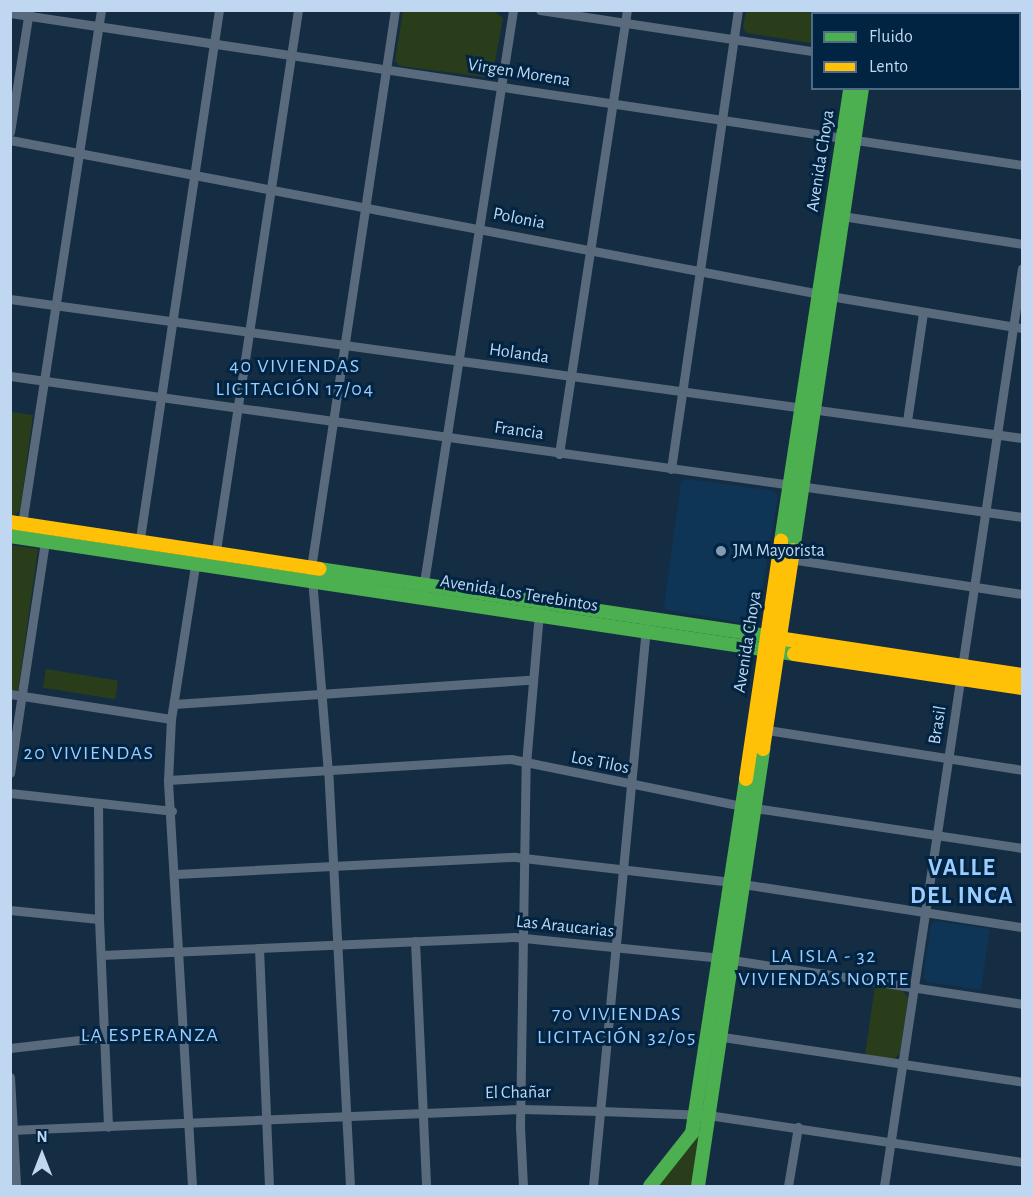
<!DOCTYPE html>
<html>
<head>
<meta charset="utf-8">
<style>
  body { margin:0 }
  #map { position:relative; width:1033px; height:1197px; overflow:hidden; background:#142d42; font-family:"Alegreya Sans",sans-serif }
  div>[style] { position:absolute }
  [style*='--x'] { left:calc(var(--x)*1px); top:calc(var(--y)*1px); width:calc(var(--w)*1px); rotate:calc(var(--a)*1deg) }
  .built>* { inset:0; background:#0e3456 }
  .green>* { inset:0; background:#293d1a; transform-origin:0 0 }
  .street>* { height:9px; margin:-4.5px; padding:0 4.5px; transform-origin:4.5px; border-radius:4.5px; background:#586a7c }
  .fast>* { height:14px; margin:-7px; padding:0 7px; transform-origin:7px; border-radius:7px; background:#4caf50 }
  .slow>* { height:14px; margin:-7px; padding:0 7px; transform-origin:7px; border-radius:7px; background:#ffc107 }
  .dots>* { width:16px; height:16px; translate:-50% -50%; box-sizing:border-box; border:3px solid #022443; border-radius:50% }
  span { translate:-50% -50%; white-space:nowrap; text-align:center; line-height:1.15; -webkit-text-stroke:6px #022443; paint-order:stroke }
  .street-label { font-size:18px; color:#bfd7f0 }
  .poi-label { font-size:18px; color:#bfd7f0 }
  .left { translate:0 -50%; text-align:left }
  .neighbourhood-label { font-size:20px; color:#9ccdff; letter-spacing:1.5px }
  .district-label { font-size:24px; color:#9ccdff; font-weight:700; letter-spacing:1.5px }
  .frame { position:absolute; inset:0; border:12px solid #bfd7f0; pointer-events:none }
  .legend { position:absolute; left:811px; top:12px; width:210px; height:78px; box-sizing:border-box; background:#022443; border:2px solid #4e6c88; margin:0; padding:8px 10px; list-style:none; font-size:18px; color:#bfd7f0 }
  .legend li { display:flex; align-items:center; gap:12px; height:30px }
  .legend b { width:30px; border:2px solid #4e6c88 }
  .north { position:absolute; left:12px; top:1125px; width:60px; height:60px; -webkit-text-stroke:4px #022443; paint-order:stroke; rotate:0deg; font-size:16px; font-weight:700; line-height:24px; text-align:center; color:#bfd7f0 }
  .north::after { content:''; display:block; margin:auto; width:21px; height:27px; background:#bfd7f0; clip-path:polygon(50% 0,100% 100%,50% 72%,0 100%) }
</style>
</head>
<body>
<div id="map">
  <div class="built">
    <i style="clip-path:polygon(687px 479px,774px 491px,778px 496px,756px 625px,667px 610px,664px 605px,681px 482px)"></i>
    <i style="clip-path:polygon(935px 921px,990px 929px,981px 990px,927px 982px,923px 977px,931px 924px)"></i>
  </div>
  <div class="green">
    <i style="clip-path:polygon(492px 10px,503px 18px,492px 78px,400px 66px,395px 61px,403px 11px)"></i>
    <i style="clip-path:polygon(746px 11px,816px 11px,811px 43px,746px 33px,743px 28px)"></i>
    <i style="clip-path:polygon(11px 412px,33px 415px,20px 511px,11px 517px)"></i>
    <i style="clip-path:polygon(11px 545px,38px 549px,18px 692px,11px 691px)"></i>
    <i style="left:46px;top:669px;width:73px;height:19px;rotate:9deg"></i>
    <i style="clip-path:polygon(875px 986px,903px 991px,908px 998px,900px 1053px,894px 1059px,865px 1055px)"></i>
    <i style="clip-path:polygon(699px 1127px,692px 1186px,655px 1186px,692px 1145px)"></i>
  </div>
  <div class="street">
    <i style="--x:540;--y:10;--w:275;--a:8.6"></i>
    <i style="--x:10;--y:13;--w:1023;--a:8.54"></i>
    <i style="--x:1020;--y:83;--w:2;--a:0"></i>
    <i style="--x:10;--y:132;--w:123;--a:-81.1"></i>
    <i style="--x:10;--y:140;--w:835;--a:10.77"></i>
    <i style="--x:830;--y:296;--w:195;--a:9.5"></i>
    <i style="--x:842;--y:216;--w:182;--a:8.8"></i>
    <i style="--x:10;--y:299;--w:1022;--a:7.82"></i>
    <i style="--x:10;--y:376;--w:1022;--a:7.93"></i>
    <i style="--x:907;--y:421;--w:110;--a:-81.6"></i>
    <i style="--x:559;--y:454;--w:449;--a:-81.3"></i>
    <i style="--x:671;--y:469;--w:464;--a:-81.7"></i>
    <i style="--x:22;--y:524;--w:520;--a:-81.26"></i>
    <i style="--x:139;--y:545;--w:541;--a:-81.5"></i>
    <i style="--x:215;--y:557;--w:553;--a:-81.37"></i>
    <i style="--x:790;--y:559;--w:235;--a:8.6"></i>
    <i style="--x:423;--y:589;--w:586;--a:-81.16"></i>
    <i style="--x:10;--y:694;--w:163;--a:8.8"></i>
    <i style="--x:174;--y:704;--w:357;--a:-3.9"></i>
    <i style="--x:761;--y:729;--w:264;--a:8.9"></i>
    <i style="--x:10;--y:773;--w:240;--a:-81.4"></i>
    <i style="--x:168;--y:780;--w:344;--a:-3.5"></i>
    <i style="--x:511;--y:759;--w:235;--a:11.5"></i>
    <i style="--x:741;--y:806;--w:284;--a:8.5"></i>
    <i style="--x:10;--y:793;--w:163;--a:6.3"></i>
    <i style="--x:98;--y:803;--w:116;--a:89.5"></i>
    <i style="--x:99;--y:919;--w:208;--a:87.5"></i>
    <i style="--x:176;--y:874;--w:339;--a:-2.9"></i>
    <i style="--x:515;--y:857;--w:216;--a:6.6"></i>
    <i style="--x:730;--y:882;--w:295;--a:8.8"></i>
    <i style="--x:10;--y:910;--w:89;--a:5.8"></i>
    <i style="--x:415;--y:941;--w:245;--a:87.4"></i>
    <i style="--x:259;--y:948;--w:238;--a:87.6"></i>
    <i style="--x:101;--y:955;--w:413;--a:-2.5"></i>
    <i style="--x:514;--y:937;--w:206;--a:5.8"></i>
    <i style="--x:719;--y:958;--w:306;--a:8.6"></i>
    <i style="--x:716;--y:1036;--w:309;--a:8.5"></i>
    <i style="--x:10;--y:1048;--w:96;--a:-6.6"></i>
    <i style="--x:10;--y:1077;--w:109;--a:86.8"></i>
    <i style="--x:10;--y:1130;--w:512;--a:-2.35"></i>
    <i style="--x:522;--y:1109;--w:78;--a:1.5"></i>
    <i style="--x:600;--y:1111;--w:108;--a:2.1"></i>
    <i style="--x:708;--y:1115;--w:317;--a:8.5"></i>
    <i style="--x:192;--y:1186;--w:407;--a:-93.4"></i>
    <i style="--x:168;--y:780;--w:61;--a:-87.2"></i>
    <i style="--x:171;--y:719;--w:162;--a:-81.1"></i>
    <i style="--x:350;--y:1186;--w:414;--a:-93"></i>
    <i style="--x:328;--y:773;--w:206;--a:-94.7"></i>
    <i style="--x:311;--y:568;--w:564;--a:-81.44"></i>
    <i style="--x:523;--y:1186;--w:59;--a:-92.9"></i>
    <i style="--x:520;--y:1127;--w:363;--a:-89.1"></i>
    <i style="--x:526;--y:764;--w:154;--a:-85.1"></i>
    <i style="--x:593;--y:1186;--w:562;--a:-84.58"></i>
    <i style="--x:788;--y:1186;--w:60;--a:-80.4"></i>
    <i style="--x:884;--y:1186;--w:928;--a:-81.45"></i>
  </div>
  <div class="fast">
    <i style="--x:861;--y:10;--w:4;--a:90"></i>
    <i style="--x:10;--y:536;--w:793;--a:8.56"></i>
    <i style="--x:781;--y:541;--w:458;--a:-81.3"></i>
    <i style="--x:793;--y:550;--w:467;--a:-81.5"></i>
    <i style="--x:319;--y:569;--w:464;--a:8.5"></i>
    <i style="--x:650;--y:1186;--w:68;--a:-51.6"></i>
    <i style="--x:692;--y:1133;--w:358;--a:-81.3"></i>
    <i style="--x:698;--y:1186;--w:442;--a:-81.5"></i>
  </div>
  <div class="slow">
    <i style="--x:873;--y:10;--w:4;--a:90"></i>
    <i style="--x:10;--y:522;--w:313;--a:8.6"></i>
    <i style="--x:778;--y:638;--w:247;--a:8.6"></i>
    <i style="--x:794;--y:654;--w:231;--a:8.5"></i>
    <i style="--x:763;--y:749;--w:201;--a:-81.4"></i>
    <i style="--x:746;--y:779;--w:241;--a:-81.6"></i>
  </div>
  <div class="dots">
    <i style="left:721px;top:551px;background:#839cb3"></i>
  </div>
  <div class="street-label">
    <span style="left:519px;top:73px;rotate:9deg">Virgen Morena</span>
    <span style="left:821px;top:161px;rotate:-81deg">Avenida Choya</span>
    <span style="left:519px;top:219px;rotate:11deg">Polonia</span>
    <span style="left:519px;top:354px;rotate:8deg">Holanda</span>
    <span style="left:519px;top:431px;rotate:8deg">Francia</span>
    <span style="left:519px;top:594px;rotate:9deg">Avenida Los Terebintos</span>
    <span style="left:748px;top:642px;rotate:-81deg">Avenida Choya</span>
    <span style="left:938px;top:725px;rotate:-81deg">Brasil</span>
    <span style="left:600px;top:763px;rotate:11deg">Los Tilos</span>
    <span style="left:565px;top:927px;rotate:6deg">Las Araucarias</span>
    <span style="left:518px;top:1093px;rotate:-1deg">El Chañar</span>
  </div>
  <div class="poi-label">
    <span class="left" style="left:733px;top:551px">JM Mayorista</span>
  </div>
  <div class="neighbourhood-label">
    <span style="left:295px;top:378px">40 VIVIENDAS<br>LICITACIÓN 17/04</span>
    <span style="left:89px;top:753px">20 VIVIENDAS</span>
    <span style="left:824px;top:968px">LA ISLA - 32<br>VIVIENDAS NORTE</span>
    <span style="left:617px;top:1026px">70 VIVIENDAS<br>LICITACIÓN 32/05</span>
    <span style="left:150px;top:1035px">LA ESPERANZA</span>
  </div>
  <div class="district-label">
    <span style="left:962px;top:883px">VALLE<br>DEL INCA</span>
  </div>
  <div class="frame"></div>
  <ul class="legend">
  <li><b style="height:8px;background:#4caf50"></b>Fluido</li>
  <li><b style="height:8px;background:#ffc107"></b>Lento</li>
  </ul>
  <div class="north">N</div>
</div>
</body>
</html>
